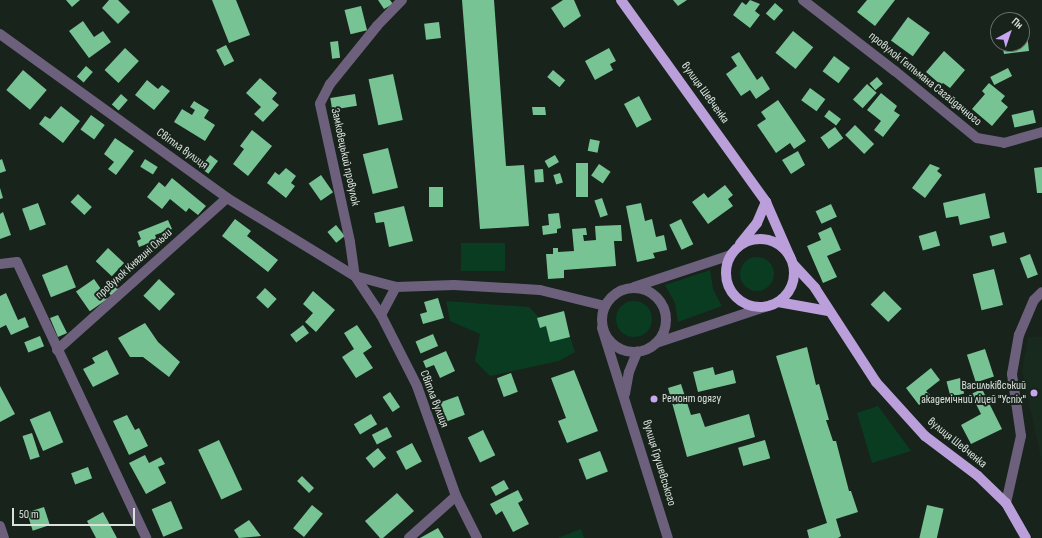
<!DOCTYPE html>
<html>
<head>
<meta charset="utf-8">
<style>
  body { margin:0 }
  #map { position:relative; width:1042px; height:538px; overflow:hidden; background:#18231c; font-family:"Sofia Sans Condensed",sans-serif }
  div>[style] { position:absolute }
  [style*='--x'] { left:calc(var(--x)*1px); top:calc(var(--y)*1px); width:calc(var(--w)*1px); rotate:calc(var(--a)*1deg) }
  .built>* { inset:0; background:#182a1e }
  .green>* { inset:0; background:#093c21; transform-origin:0 0 }
  .round { border-radius:50% }
  .building>* { inset:0; background:#78c394; transform-origin:0 0 }
  .minor>* { height:10px; margin:-5px; padding:0 5px; transform-origin:5px; border-radius:5px; background:#6c607c }
  .minor>.ring { margin:-5px; padding:0; box-sizing:content-box; background:none; border:10px solid #6c607c; border-radius:50% }
  .major>* { height:10px; margin:-5px; padding:0 5px; transform-origin:5px; border-radius:5px; background:#ba9fda }
  .major>.ring { margin:-5px; padding:0; box-sizing:content-box; background:none; border:10px solid #ba9fda; border-radius:50% }
  .dots>* { width:11px; height:11px; translate:-50% -50%; box-sizing:border-box; border:2px solid #18231c; border-radius:50% }
  span { translate:-50% -50%; white-space:nowrap; text-align:center; line-height:1.15; -webkit-text-stroke:4px #18231c; paint-order:stroke }
  .street-label { font-size:12px; color:#dae2dc }
  .poi-label { font-size:12px; color:#dae2dc }
  .right { translate:-100% -50%; text-align:right }
  .left { translate:0 -50%; text-align:left }
  .north { position:absolute; left:990px; top:12px; width:40px; height:40px; box-sizing:border-box; background:#18231c; border:1px solid #666f69; border-radius:50%; rotate:40deg; font-size:11px; font-weight:700; line-height:16px; text-align:center; color:#dae2dc }
  .north::after { content:''; display:block; margin:auto; width:14px; height:18px; background:#c8a6ef; clip-path:polygon(50% 0,100% 100%,50% 72%,0 100%) }
  .scale { position:absolute; left:12px; top:508px; width:123px; height:18px; box-sizing:border-box; border:2px solid #dae2dc; border-top:0; padding-left:5px; font-size:12px; line-height:14px; white-space:nowrap; color:#dae2dc; -webkit-text-stroke:3px #18231c; paint-order:stroke }
</style>
</head>
<body>
<div id="map">
  <div class="built">
    <i style="clip-path:polygon(1028px 337px,1042px 337px,1042px 463px,1022px 370px)"></i>
  </div>
  <div class="green">
    <i style="left:461px;top:243px;width:44px;height:28px"></i>
    <i class="round" style="left:740px;top:257px;width:34px;height:34px"></i>
    <i style="clip-path:polygon(710px 270px,713px 289px,722px 306px,678px 322px,675px 303px,665px 285px)"></i>
    <i style="clip-path:polygon(446px 301px,529px 307px,553px 332px,570px 337px,575px 352px,559px 361px,490px 376px,475px 361px,480px 334px,450px 321px)"></i>
    <i class="round" style="left:616px;top:301px;width:36px;height:36px"></i>
    <i style="clip-path:polygon(878px 406px,911px 451px,872px 463px,857px 413px)"></i>
    <i style="clip-path:polygon(581px 529px,584px 538px,558px 538px)"></i>
  </div>
  <div class="building">
    <i style="clip-path:polygon(66px 0,80px 0,72px 7px)"></i>
    <i style="clip-path:polygon(109px 0,118px 0,130px 12px,118px 24px,102px 8px)"></i>
    <i style="clip-path:polygon(212px 0,236px 0,250px 35px,229px 43px)"></i>
    <i style="clip-path:polygon(378px 0,390px 0,393px 4px,384px 9px)"></i>
    <i style="clip-path:polygon(462px 0,494px 0,506px 166px,524px 165px,529px 226px,480px 229px)"></i>
    <i style="clip-path:polygon(563px 0,574px 0,581px 16px,564px 28px,551px 8px)"></i>
    <i style="clip-path:polygon(673px 0,687px 0,678px 6px)"></i>
    <i style="clip-path:polygon(750px 0,760px 4px,755px 11px,760px 15px,750px 28px,733px 15px,742px 2px,746px 5px)"></i>
    <i style="clip-path:polygon(867px 0,895px 0,875px 26px,857px 12px)"></i>
    <i style="left:775px;top:3px;width:11px;height:14px;rotate:41deg"></i>
    <i style="left:361px;top:6px;width:25px;height:17px;rotate:76deg"></i>
    <i style="left:908px;top:17px;width:27px;height:29px;rotate:36deg"></i>
    <i style="clip-path:polygon(83px 21px,94px 37px,103px 31px,111px 42px,89px 58px,69px 31px)"></i>
    <i style="left:439px;top:22px;width:16px;height:15px;rotate:83deg"></i>
    <i style="clip-path:polygon(1026px 25px,1029px 51px,1004px 54px,1002px 44px,1022px 44px,1022px 26px)"></i>
    <i style="left:793px;top:31px;width:26px;height:28px;rotate:39deg"></i>
    <i style="left:338px;top:41px;width:17px;height:8px;rotate:83deg"></i>
    <i style="left:226px;top:45px;width:18px;height:11px;rotate:63deg"></i>
    <i style="left:125px;top:48px;width:19px;height:30px;rotate:43deg"></i>
    <i style="clip-path:polygon(609px 48px,616px 61px,610px 64px,613px 70px,595px 80px,585px 61px)"></i>
    <i style="clip-path:polygon(944px 51px,965px 70px,950px 88px,943px 83px,941px 85px,926px 72px)"></i>
    <i style="clip-path:polygon(739px 52px,757px 80px,762px 76px,770px 89px,756px 99px,750px 90px,741px 96px,726px 74px,737px 66px,731px 57px)"></i>
    <i style="left:834px;top:56px;width:20px;height:19px;rotate:37deg"></i>
    <i style="left:86px;top:66px;width:9px;height:14px;rotate:41deg"></i>
    <i style="left:1008px;top:68px;width:9px;height:20px;rotate:63deg"></i>
    <i style="left:23px;top:70px;width:31px;height:26px;rotate:40deg"></i>
    <i style="left:553px;top:70px;width:16px;height:9px;rotate:40deg"></i>
    <i style="left:393px;top:74px;width:47px;height:25px;rotate:78deg"></i>
    <i style="left:877px;top:77px;width:9px;height:10px;rotate:49deg"></i>
    <i style="clip-path:polygon(260px 78px,277px 93px,272px 99px,279px 105px,263px 122px,254px 114px,261px 107px,246px 93px)"></i>
    <i style="clip-path:polygon(147px 80px,158px 89px,162px 85px,170px 91px,154px 110px,135px 95px)"></i>
    <i style="clip-path:polygon(989px 83px,1005px 96px,1001px 101px,1008px 107px,992px 126px,972px 109px,985px 94px,982px 91px)"></i>
    <i style="left:867px;top:84px;width:13px;height:21px;rotate:42deg"></i>
    <i style="left:810px;top:88px;width:19px;height:15px;rotate:36deg"></i>
    <i style="clip-path:polygon(881px 93px,897px 106px,894px 111px,900px 115px,883px 137px,874px 130px,881px 121px,867px 110px)"></i>
    <i style="left:121px;top:94px;width:9px;height:14px;rotate:41deg"></i>
    <i style="left:355px;top:94px;width:12px;height:25px;rotate:81deg"></i>
    <i style="left:639px;top:96px;width:27px;height:17px;rotate:62deg"></i>
    <i style="clip-path:polygon(778px 100px,806px 141px,794px 149px,790px 143px,776px 153px,757px 125px,766px 119px,761px 112px)"></i>
    <i style="clip-path:polygon(194px 101px,209px 110px,204px 118px,215px 125px,205px 141px,174px 122px,182px 109px,192px 115px,195px 110px,190px 107px)"></i>
    <i style="clip-path:polygon(61px 106px,80px 121px,63px 143px,39px 124px,45px 116px,50px 119px)"></i>
    <i style="clip-path:polygon(532px 107px,545px 107px,546px 115px,533px 115px)"></i>
    <i style="left:829px;top:110px;width:15px;height:8px;rotate:37deg"></i>
    <i style="left:1033px;top:110px;width:13px;height:22px;rotate:77deg"></i>
    <i style="left:91px;top:115px;width:17px;height:18px;rotate:36deg"></i>
    <i style="left:855px;top:125px;width:27px;height:14px;rotate:45deg"></i>
    <i style="left:835px;top:127px;width:14px;height:18px;rotate:54deg"></i>
    <i style="clip-path:polygon(252px 130px,272px 146px,248px 176px,233px 164px,244px 149px,240px 146px)"></i>
    <i style="clip-path:polygon(115px 138px,134px 151px,116px 175px,108px 169px,114px 162px,104px 154px)"></i>
    <i style="left:590px;top:139px;width:10px;height:12px;rotate:11deg"></i>
    <i style="left:388px;top:148px;width:41px;height:26px;rotate:76deg"></i>
    <i style="clip-path:polygon(798px 151px,805px 165px,791px 174px,782px 160px)"></i>
    <i style="left:210px;top:155px;width:10px;height:16px;rotate:37deg"></i>
    <i style="left:555px;top:155px;width:8px;height:12px;rotate:60deg"></i>
    <i style="clip-path:polygon(2px 159px,6px 171px,0 173px,0 160px)"></i>
    <i style="left:145px;top:159px;width:15px;height:9px;rotate:32deg"></i>
    <i style="left:576px;top:163px;width:12px;height:34px"></i>
    <i style="left:599px;top:164px;width:14px;height:14px;rotate:34deg"></i>
    <i style="clip-path:polygon(930px 164px,940px 168px,937px 171px,942px 175px,925px 198px,912px 188px)"></i>
    <i style="clip-path:polygon(1042px 167px,1042px 193px,1037px 193px,1034px 168px)"></i>
    <i style="clip-path:polygon(286px 168px,296px 176px,291px 183px,295px 186px,286px 198px,267px 183px,275px 172px,279px 175px)"></i>
    <i style="left:543px;top:169px;width:13px;height:9px;rotate:86deg"></i>
    <i style="left:560px;top:173px;width:10px;height:7px;rotate:73deg"></i>
    <i style="left:321px;top:175px;width:21px;height:15px;rotate:55deg"></i>
    <i style="clip-path:polygon(172px 178px,206px 206px,198px 215px,189px 208px,186px 212px,170px 199px,162px 209px,147px 197px,159px 182px,165px 187px)"></i>
    <i style="clip-path:polygon(725px 185px,733px 195px,728px 199px,733px 206px,708px 224px,692px 202px,704px 193px,708px 198px)"></i>
    <i style="left:429px;top:187px;width:14px;height:20px"></i>
    <i style="clip-path:polygon(0 188px,3px 198px,0 199px)"></i>
    <i style="clip-path:polygon(985px 193px,990px 218px,960px 225px,958px 216px,946px 218px,943px 203px)"></i>
    <i style="left:78px;top:194px;width:19px;height:11px;rotate:43deg"></i>
    <i style="left:602px;top:198px;width:18px;height:8px;rotate:71deg"></i>
    <i style="left:38px;top:203px;width:23px;height:17px;rotate:70deg"></i>
    <i style="clip-path:polygon(641px 203px,645px 221px,652px 219px,656px 237px,664px 235px,667px 250px,653px 253px,655px 258px,637px 262px,626px 206px)"></i>
    <i style="left:831px;top:204px;width:14px;height:17px;rotate:65deg"></i>
    <i style="clip-path:polygon(404px 206px,413px 241px,389px 247px,384px 222px,376px 223px,374px 213px)"></i>
    <i style="clip-path:polygon(3px 212px,11px 235px,0 239px,0 214px)"></i>
    <i style="clip-path:polygon(559px 213px,561px 228px,557px 229px,557px 233px,543px 235px,542px 226px,549px 225px,548px 214px)"></i>
    <i style="clip-path:polygon(235px 219px,251px 231px,247px 236px,278px 260px,268px 272px,222px 236px)"></i>
    <i style="left:681px;top:219px;width:28px;height:13px;rotate:64deg"></i>
    <i style="clip-path:polygon(168px 220px,172px 229px,155px 235px,157px 240px,139px 247px,137px 241px,141px 239px,138px 232px)"></i>
    <i style="left:336px;top:225px;width:14px;height:11px;rotate:51deg"></i>
    <i style="clip-path:polygon(621px 225px,622px 241px,614px 241px,616px 266px,564px 270px,564px 278px,548px 279px,546px 254px,553px 254px,553px 248px,558px 248px,558px 252px,574px 251px,572px 229px,586px 228px,587px 235px,583px 235px,584px 241px,596px 240px,595px 226px)"></i>
    <i style="clip-path:polygon(831px 227px,841px 250px,827px 256px,837px 277px,823px 283px,807px 246px,821px 240px,818px 233px)"></i>
    <i style="left:936px;top:231px;width:15px;height:18px;rotate:74deg"></i>
    <i style="left:1004px;top:232px;width:11px;height:15px;rotate:75deg"></i>
    <i style="left:108px;top:248px;width:22px;height:18px;rotate:43deg"></i>
    <i style="left:1030px;top:254px;width:22px;height:11px;rotate:69deg"></i>
    <i style="left:67px;top:265px;width:24px;height:27px;rotate:68deg"></i>
    <i style="left:994px;top:269px;width:37px;height:22px;rotate:76deg"></i>
    <i style="left:94px;top:279px;width:24px;height:22px;rotate:55deg"></i>
    <i style="left:159px;top:279px;width:22px;height:23px;rotate:43deg"></i>
    <i style="clip-path:polygon(111px 280px,119px 290px,112px 297px,104px 286px)"></i>
    <i style="left:265px;top:288px;width:16px;height:13px;rotate:43deg"></i>
    <i style="clip-path:polygon(313px 291px,335px 310px,316px 332px,305px 322px,313px 313px,303px 304px)"></i>
    <i style="left:884px;top:291px;width:25px;height:19px;rotate:45deg"></i>
    <i style="clip-path:polygon(6px 293px,18px 320px,25px 317px,29px 327px,11px 335px,6px 325px,0 328px,0 296px)"></i>
    <i style="clip-path:polygon(438px 298px,444px 318px,423px 324px,420px 314px,427px 312px,424px 302px)"></i>
    <i style="clip-path:polygon(564px 311px,570px 337px,550px 342px,546px 326px,540px 328px,537px 318px)"></i>
    <i style="clip-path:polygon(58px 315px,67px 333px,58px 337px,50px 318px)"></i>
    <i style="clip-path:polygon(145px 323px,158px 342px,180px 362px,169px 377px,143px 357px,130px 357px,118px 338px)"></i>
    <i style="left:303px;top:325px;width:10px;height:16px;rotate:53deg"></i>
    <i style="clip-path:polygon(357px 325px,372px 347px,363px 353px,373px 368px,356px 378px,342px 357px,354px 349px,344px 333px)"></i>
    <i style="left:433px;top:334px;width:13px;height:19px;rotate:67deg"></i>
    <i style="left:40px;top:336px;width:11px;height:17px;rotate:68deg"></i>
    <i style="clip-path:polygon(807px 347px,816px 385px,819px 384px,829px 420px,826px 420px,833px 441px,836px 441px,849px 491px,851px 491px,858px 512px,836px 519px,841px 536px,838px 538px,809px 538px,807px 530px,827px 523px,776px 356px)"></i>
    <i style="left:985px;top:349px;width:29px;height:19px;rotate:72deg"></i>
    <i style="clip-path:polygon(107px 350px,119px 374px,93px 387px,83px 369px,95px 363px,92px 358px)"></i>
    <i style="clip-path:polygon(446px 351px,455px 371px,440px 378px,434px 365px,426px 368px,423px 361px)"></i>
    <i style="clip-path:polygon(713px 367px,715px 375px,733px 370px,736px 383px,698px 392px,693px 372px)"></i>
    <i style="clip-path:polygon(931px 368px,940px 380px,926px 391px,931px 396px,919px 405px,906px 388px)"></i>
    <i style="clip-path:polygon(574px 370px,598px 431px,567px 443px,558px 421px,566px 418px,551px 378px)"></i>
    <i style="left:511px;top:373px;width:20px;height:15px;rotate:70deg"></i>
    <i style="left:960px;top:378px;width:16px;height:14px;rotate:75deg"></i>
    <i style="clip-path:polygon(681px 384px,691px 415px,700px 413px,705px 427px,749px 414px,755px 437px,687px 457px,668px 388px)"></i>
    <i style="clip-path:polygon(0 386px,15px 414px,0 422px)"></i>
    <i style="clip-path:polygon(982px 389px,1002px 429px,971px 444px,961px 425px,981px 414px,971px 394px)"></i>
    <i style="left:390px;top:392px;width:18px;height:9px;rotate:56deg"></i>
    <i style="left:458px;top:396px;width:20px;height:20px;rotate:70deg"></i>
    <i style="left:50px;top:411px;width:34px;height:22px;rotate:67deg"></i>
    <i style="left:371px;top:414px;width:12px;height:20px;rotate:59deg"></i>
    <i style="clip-path:polygon(127px 415px,135px 430px,139px 428px,148px 446px,129px 455px,113px 421px)"></i>
    <i style="left:387px;top:427px;width:11px;height:17px;rotate:63deg"></i>
    <i style="left:483px;top:430px;width:28px;height:17px;rotate:64deg"></i>
    <i style="left:32px;top:433px;width:25px;height:10px;rotate:72deg"></i>
    <i style="left:219px;top:440px;width:55px;height:23px;rotate:65deg"></i>
    <i style="left:765px;top:440px;width:19px;height:28px;rotate:74deg"></i>
    <i style="left:412px;top:443px;width:21px;height:18px;rotate:62deg"></i>
    <i style="left:378px;top:448px;width:13px;height:16px;rotate:51deg"></i>
    <i style="left:600px;top:451px;width:22px;height:23px;rotate:69deg"></i>
    <i style="clip-path:polygon(145px 455px,149px 463px,161px 457px,165px 464px,158px 467px,166px 483px,146px 494px,129px 463px)"></i>
    <i style="left:88px;top:467px;width:12px;height:18px;rotate:70deg"></i>
    <i style="left:302px;top:476px;width:17px;height:7px;rotate:45deg"></i>
    <i style="left:504px;top:480px;width:10px;height:15px;rotate:61deg"></i>
    <i style="clip-path:polygon(518px 490px,523px 500px,518px 503px,529px 524px,513px 532px,502px 511px,496px 515px,490px 504px)"></i>
    <i style="clip-path:polygon(397px 493px,414px 511px,383px 538px,380px 538px,365px 521px)"></i>
    <i style="left:171px;top:501px;width:30px;height:21px;rotate:67deg"></i>
    <i style="left:312px;top:505px;width:14px;height:30px;rotate:39deg"></i>
    <i style="left:927px;top:505px;width:17px;height:34px;rotate:13deg"></i>
    <i style="left:44px;top:507px;width:19px;height:18px;rotate:72deg"></i>
    <i style="clip-path:polygon(103px 512px,117px 538px,96px 538px,87px 521px)"></i>
    <i style="clip-path:polygon(249px 520px,261px 536px,239px 538px,234px 530px)"></i>
    <i style="clip-path:polygon(438px 528px,444px 538px,420px 538px)"></i>
  </div>
  <div class="minor">
    <i style="--x:402;--y:0;--w:36;--a:134"></i>
    <i style="--x:377;--y:26;--w:75;--a:129"></i>
    <i style="--x:330;--y:84;--w:22;--a:117"></i>
    <i style="--x:320;--y:104;--w:141;--a:77.7"></i>
    <i style="--x:350;--y:242;--w:34;--a:82"></i>
    <i style="--x:355;--y:276;--w:42;--a:15"></i>
    <i style="--x:396;--y:287;--w:58;--a:-2"></i>
    <i style="--x:454;--y:285;--w:86;--a:3.3"></i>
    <i style="--x:540;--y:290;--w:67;--a:13.8"></i>
    <i style="--x:803;--y:0;--w:116;--a:37.7"></i>
    <i style="--x:895;--y:71;--w:106;--a:39.3"></i>
    <i style="--x:977;--y:138;--w:27;--a:10"></i>
    <i style="--x:1004;--y:143;--w:40;--a:-16"></i>
    <i style="--x:0;--y:34;--w:280;--a:35.8"></i>
    <i style="--x:227;--y:198;--w:150;--a:31.4"></i>
    <i style="--x:355;--y:276;--w:47;--a:56.3"></i>
    <i style="--x:381;--y:315;--w:80;--a:63.1"></i>
    <i style="--x:417;--y:386;--w:117;--a:70.5"></i>
    <i style="--x:456;--y:496;--w:47;--a:63.4"></i>
    <i style="--x:0;--y:264;--w:17;--a:-7"></i>
    <i style="--x:17;--y:262;--w:305;--a:64.9"></i>
    <i style="--x:634;--y:287;--w:102;--a:-18.3"></i>
    <i class="ring" style="left:602px;top:288px;width:54px;height:54px"></i>
    <i style="--x:381;--y:315;--w:32;--a:-62"></i>
    <i style="--x:602;--y:328;--w:220;--a:72.6"></i>
    <i style="--x:656;--y:343;--w:121;--a:-18.3"></i>
    <i style="--x:57;--y:350;--w:228;--a:-41.8"></i>
    <i style="--x:625;--y:394;--w:22;--a:-80"></i>
    <i style="--x:629;--y:372;--w:22;--a:-68"></i>
    <i style="--x:1006;--y:503;--w:69;--a:-77.4"></i>
    <i style="--x:1021;--y:436;--w:63;--a:-98.3"></i>
    <i style="--x:1012;--y:374;--w:40;--a:-80"></i>
    <i style="--x:1019;--y:335;--w:38;--a:-67"></i>
    <i style="--x:1034;--y:300;--w:11;--a:-45"></i>
    <i style="--x:0;--y:526;--w:13;--a:72"></i>
    <i style="--x:409;--y:538;--w:63;--a:-41.8"></i>
  </div>
  <div class="major">
    <i style="--x:621;--y:0;--w:249;--a:54.3"></i>
    <i style="--x:766;--y:202;--w:60;--a:66.4"></i>
    <i class="ring" style="left:726px;top:239px;width:58px;height:58px"></i>
    <i style="--x:740;--y:244;--w:27;--a:-51"></i>
    <i style="--x:757;--y:223;--w:23;--a:-67"></i>
    <i style="--x:793;--y:264;--w:33;--a:47"></i>
    <i style="--x:815;--y:288;--w:112;--a:57"></i>
    <i style="--x:876;--y:382;--w:73;--a:47.8"></i>
    <i style="--x:925;--y:436;--w:66;--a:37"></i>
    <i style="--x:978;--y:476;--w:39;--a:44"></i>
    <i style="--x:1006;--y:503;--w:40;--a:60.3"></i>
    <i style="--x:778;--y:302;--w:51;--a:10.2"></i>
  </div>
  <div class="dots">
    <i style="left:1034px;top:393px;background:#c8a6ef"></i>
    <i style="left:654px;top:399px;background:#c8a6ef"></i>
  </div>
  <div class="street-label">
    <span style="left:925px;top:79px;rotate:39deg">провулок Гетьмана Сагайдачного</span>
    <span style="left:705px;top:93px;rotate:54deg">вулиця Шевченка</span>
    <span style="left:182px;top:149px;rotate:36deg">Світла вулиця</span>
    <span style="left:345px;top:157px;rotate:78deg">Замковецький провулок</span>
    <span style="left:134px;top:264px;rotate:-42deg">провулок Княгині Ольги</span>
    <span style="left:434px;top:399px;rotate:69deg">Світла вулиця</span>
    <span style="left:957px;top:443px;rotate:39deg">вулиця Шевченка</span>
    <span style="left:659px;top:463px;rotate:73deg">вулиця Грушевського</span>
  </div>
  <div class="poi-label">
    <span class="right" style="left:1026px;top:393px">Васильківський<br>академічний ліцей "Успіх"</span>
    <span class="left" style="left:662px;top:399px">Ремонт одягу</span>
  </div>
  <div class="north">Пн</div>
  <div class="scale">50 m</div>
</div>
</body>
</html>
